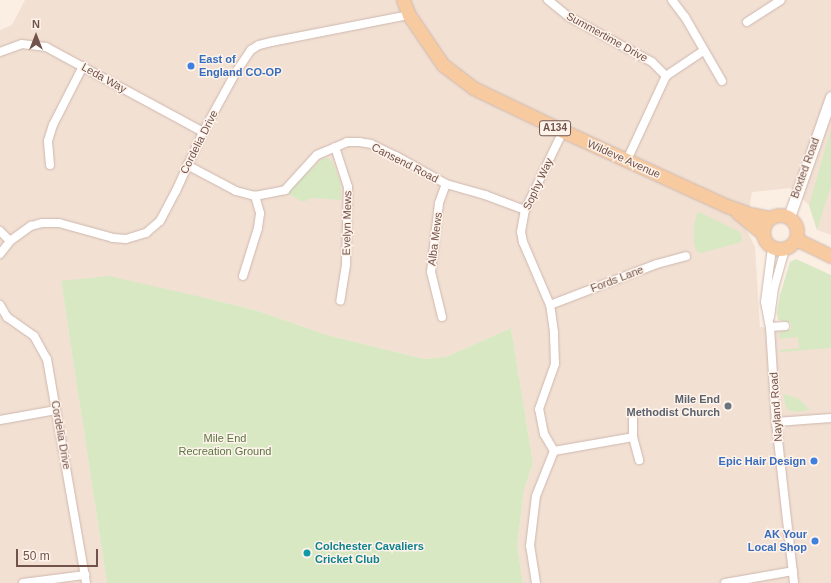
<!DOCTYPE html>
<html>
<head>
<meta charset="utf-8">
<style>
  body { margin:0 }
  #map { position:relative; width:831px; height:583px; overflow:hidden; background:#fbefe4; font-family:Helvetica,sans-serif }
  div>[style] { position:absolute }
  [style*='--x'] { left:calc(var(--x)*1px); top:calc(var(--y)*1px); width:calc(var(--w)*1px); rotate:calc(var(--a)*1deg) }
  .residential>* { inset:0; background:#f2e0d3 }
  .green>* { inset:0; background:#d7e8c3 }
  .roads { filter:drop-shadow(0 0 1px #ceb7ae) drop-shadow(0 0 1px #ceb7ae) }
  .minor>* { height:8px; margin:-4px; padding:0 4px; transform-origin:4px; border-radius:4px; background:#fff }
  .tertiary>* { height:11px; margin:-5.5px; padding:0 5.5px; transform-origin:5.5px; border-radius:5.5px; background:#fff }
  .primary>* { height:13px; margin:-6.5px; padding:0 6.5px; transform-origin:6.5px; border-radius:6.5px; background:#f7ca9f }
  .primary>.ring { margin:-6.5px; padding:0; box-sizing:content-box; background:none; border:13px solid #f7ca9f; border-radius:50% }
  .dots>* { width:11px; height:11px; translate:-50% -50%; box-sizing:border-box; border:2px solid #fef3ea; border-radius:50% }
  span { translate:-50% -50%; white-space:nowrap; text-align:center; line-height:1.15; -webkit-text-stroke:3px #fef3ea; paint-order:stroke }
  .shield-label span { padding:1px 3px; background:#fef3ea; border:1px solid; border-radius:3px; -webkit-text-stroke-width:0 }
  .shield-label { font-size:10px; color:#72534b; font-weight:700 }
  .street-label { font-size:11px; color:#72534b }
  .shop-label { font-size:11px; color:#366cbe; font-weight:700 }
  .left { translate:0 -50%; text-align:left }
  .right { translate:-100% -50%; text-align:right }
  .worship-label { font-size:11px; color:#5b616d; font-weight:700 }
  .park-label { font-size:11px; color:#5a7843 }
  .culture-label { font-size:11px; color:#0d838f; font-weight:700 }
  .north { position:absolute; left:16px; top:16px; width:40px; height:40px; -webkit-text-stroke:3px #fef3ea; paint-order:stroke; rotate:0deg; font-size:11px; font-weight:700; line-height:16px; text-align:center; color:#72534b }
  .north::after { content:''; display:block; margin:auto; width:14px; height:18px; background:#72534b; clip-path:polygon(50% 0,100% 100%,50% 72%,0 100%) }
  .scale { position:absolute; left:16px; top:549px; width:82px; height:18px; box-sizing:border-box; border:2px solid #72534b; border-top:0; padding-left:5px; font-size:12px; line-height:14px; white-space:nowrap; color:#72534b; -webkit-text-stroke:3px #fef3ea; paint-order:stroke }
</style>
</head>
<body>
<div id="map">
  <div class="residential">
    <i style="clip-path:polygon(25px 0,831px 0,831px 235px,817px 230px,809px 205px,791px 188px,752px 192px,746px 229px,755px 247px,760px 327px,831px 334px,831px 583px,523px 583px,517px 545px,524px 490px,533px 463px,511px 328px,446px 357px,424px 359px,327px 335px,258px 311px,210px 299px,61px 281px,107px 583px,0 583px,0 30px,12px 25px)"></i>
  </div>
  <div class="green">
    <i style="clip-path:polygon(831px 129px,831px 186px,817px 230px,809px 205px)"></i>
    <i style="clip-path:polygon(323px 158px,327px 158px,332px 161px,341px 184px,341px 200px,310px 198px,306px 201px,301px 201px,287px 193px)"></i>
    <i style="clip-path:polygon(699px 212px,740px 232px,742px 238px,741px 242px,702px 253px,697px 252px,694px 244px,694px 226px,697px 214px)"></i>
    <i style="clip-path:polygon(796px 259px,831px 275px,831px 348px,780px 352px,780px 350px,799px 348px,798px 337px,779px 339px,779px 333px,791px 329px,791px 323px,778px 320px,777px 312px,780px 295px,790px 262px)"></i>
    <i style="clip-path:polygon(109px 276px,210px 299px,258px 311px,327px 335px,424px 359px,446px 357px,511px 328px,533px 463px,524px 490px,517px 545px,523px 583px,107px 583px,61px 281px)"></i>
    <i style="clip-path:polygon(783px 394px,797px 398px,805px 404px,809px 410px,797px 412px,788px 410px,786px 407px)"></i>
  </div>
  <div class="roads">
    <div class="minor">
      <i style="--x:548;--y:0;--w:27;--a:39"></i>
      <i style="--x:569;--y:17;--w:94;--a:28.5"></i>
      <i style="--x:652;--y:62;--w:20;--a:45"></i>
      <i style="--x:672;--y:0;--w:21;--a:53"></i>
      <i style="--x:685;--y:17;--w:74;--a:60"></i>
      <i style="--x:747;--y:22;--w:40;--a:-32.9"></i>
      <i style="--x:0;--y:52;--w:23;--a:-20"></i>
      <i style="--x:22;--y:44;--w:24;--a:7"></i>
      <i style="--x:46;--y:47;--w:179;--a:28.4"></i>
      <i style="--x:335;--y:147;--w:42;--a:72"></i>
      <i style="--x:348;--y:187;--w:78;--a:91.5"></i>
      <i style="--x:346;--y:265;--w:36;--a:99"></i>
      <i style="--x:627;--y:160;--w:93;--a:-65.1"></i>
      <i style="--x:666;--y:76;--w:45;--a:-34"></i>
      <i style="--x:50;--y:165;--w:24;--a:-95"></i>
      <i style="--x:48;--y:141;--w:17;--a:-73"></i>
      <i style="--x:53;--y:125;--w:66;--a:-63"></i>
      <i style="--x:187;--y:165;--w:55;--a:28"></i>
      <i style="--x:236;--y:191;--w:20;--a:15"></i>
      <i style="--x:255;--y:196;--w:31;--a:-11"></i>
      <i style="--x:285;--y:190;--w:47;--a:-47.6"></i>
      <i style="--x:317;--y:155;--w:33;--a:-23"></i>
      <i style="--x:347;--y:142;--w:12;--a:0"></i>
      <i style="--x:359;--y:142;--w:12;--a:9"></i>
      <i style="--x:371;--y:144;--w:28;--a:26"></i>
      <i style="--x:396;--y:156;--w:57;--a:29.2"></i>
      <i style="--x:446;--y:184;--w:41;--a:15.8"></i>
      <i style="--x:485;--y:195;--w:43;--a:20.6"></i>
      <i style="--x:0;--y:231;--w:14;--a:45"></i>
      <i style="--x:772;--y:248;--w:54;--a:97.4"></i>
      <i style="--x:765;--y:302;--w:25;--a:79"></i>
      <i style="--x:770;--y:327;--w:95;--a:86.4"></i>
      <i style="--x:776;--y:422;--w:162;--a:83.6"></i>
      <i style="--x:0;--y:254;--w:16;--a:-52"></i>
      <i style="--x:10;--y:241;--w:26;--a:-36"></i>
      <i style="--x:31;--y:226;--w:11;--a:-15"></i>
      <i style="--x:42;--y:223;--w:17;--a:0"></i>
      <i style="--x:59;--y:223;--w:56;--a:15.5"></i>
      <i style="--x:113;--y:238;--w:13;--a:4"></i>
      <i style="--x:126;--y:239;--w:21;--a:-17"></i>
      <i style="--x:146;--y:233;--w:18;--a:-41"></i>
      <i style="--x:160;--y:221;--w:34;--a:-62"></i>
      <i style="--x:176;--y:191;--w:65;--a:-65.4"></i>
      <i style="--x:203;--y:132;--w:68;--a:-61.2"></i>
      <i style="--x:236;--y:72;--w:27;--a:-56"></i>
      <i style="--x:251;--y:50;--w:9;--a:-32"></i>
      <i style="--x:259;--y:45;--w:12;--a:-14"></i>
      <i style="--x:271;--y:42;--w:141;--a:-11.1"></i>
      <i style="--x:243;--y:276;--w:50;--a:-72.6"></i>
      <i style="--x:258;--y:228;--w:15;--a:-82"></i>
      <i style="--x:260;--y:213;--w:18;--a:-106"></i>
      <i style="--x:0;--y:305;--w:14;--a:60"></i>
      <i style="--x:7;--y:317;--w:33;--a:35"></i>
      <i style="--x:34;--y:336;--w:26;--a:61"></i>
      <i style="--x:47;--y:359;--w:227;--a:80.1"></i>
      <i style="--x:550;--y:305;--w:115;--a:-21"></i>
      <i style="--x:657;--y:264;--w:30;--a:-15"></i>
      <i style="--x:442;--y:317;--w:46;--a:-103.7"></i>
      <i style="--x:431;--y:272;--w:69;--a:-83.4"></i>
      <i style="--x:439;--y:203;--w:20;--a:-70"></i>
      <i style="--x:770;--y:317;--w:29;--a:-82"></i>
      <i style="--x:774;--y:288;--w:41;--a:-74.2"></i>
      <i style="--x:770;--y:327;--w:15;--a:-4"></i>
      <i style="--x:633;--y:416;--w:21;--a:90"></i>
      <i style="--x:633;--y:437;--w:24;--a:75"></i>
      <i style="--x:0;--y:420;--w:57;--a:-10.1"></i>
      <i style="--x:776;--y:422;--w:55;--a:-4.2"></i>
      <i style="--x:554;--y:451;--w:80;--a:-10"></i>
      <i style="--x:23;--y:583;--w:63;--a:-7.4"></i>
      <i style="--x:536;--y:583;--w:37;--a:-99"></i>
      <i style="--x:530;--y:546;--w:50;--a:-83.2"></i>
      <i style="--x:536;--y:496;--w:48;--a:-68.2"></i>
      <i style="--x:554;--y:451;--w:20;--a:-120"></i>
      <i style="--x:544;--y:434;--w:25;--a:-101"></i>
      <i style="--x:539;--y:409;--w:48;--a:-70.4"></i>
      <i style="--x:555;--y:364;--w:32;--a:-92"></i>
      <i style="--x:554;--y:332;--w:27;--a:-98"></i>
      <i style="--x:550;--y:305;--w:69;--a:-113.2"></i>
      <i style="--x:523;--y:242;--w:10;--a:-101"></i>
      <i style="--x:521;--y:232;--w:22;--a:-80"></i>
      <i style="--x:525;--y:210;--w:88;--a:-64.3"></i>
      <i style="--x:725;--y:583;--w:69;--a:-10"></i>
    </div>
    <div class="tertiary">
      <i style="--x:789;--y:217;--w:127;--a:-70.7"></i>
    </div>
    <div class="primary">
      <i style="--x:403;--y:0;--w:16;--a:68"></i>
      <i style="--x:409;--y:15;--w:60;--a:55.8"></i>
      <i style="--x:443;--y:65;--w:38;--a:37"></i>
      <i style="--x:473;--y:88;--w:100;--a:25.5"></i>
      <i style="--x:563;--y:131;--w:180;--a:24.6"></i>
      <i style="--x:727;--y:206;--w:24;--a:19"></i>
      <i style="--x:750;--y:214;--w:20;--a:11"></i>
      <i style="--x:737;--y:212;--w:34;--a:40"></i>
      <i class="ring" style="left:763px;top:215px;width:21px;height:21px"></i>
      <i style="--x:796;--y:239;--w:39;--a:26"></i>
    </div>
  </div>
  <div class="dots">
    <i style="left:191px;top:66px;background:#3f7fe0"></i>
    <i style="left:728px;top:406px;background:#6b7280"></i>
    <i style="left:814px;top:461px;background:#3f7fe0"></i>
    <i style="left:815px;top:541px;background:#3f7fe0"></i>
    <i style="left:307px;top:553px;background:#0f9aa8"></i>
  </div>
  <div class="shield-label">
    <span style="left:555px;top:128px">A134</span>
  </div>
  <div class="street-label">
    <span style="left:607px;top:37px;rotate:29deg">Summertime Drive</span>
    <span style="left:104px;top:78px;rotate:29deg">Leda Way</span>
    <span style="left:199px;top:142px;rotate:-63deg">Cordelia Drive</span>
    <span style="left:624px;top:159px;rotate:24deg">Wildeve Avenue</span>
    <span style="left:405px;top:163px;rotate:27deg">Cansend Road</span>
    <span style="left:805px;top:168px;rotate:-70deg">Boxted Road</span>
    <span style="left:538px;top:184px;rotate:-65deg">Sophy Way</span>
    <span style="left:347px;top:223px;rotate:-89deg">Evelyn Mews</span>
    <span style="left:435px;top:239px;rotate:-83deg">Alba Mews</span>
    <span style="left:617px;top:279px;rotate:-21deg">Fords Lane</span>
    <span style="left:776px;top:407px;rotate:-94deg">Nayland Road</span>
    <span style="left:61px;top:435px;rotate:80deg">Cordelia Drive</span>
  </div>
  <div class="shop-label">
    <span class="left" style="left:199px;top:66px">East of<br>England CO-OP</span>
    <span class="right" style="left:806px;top:461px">Epic Hair Design</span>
    <span class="right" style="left:807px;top:541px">AK Your<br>Local Shop</span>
  </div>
  <div class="worship-label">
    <span class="right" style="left:720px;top:406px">Mile End<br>Methodist Church</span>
  </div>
  <div class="park-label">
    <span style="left:225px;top:445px">Mile End<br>Recreation Ground</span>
  </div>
  <div class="culture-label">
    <span class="left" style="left:315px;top:553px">Colchester Cavaliers<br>Cricket Club</span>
  </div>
  <div class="north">N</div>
  <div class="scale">50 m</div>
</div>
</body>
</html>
